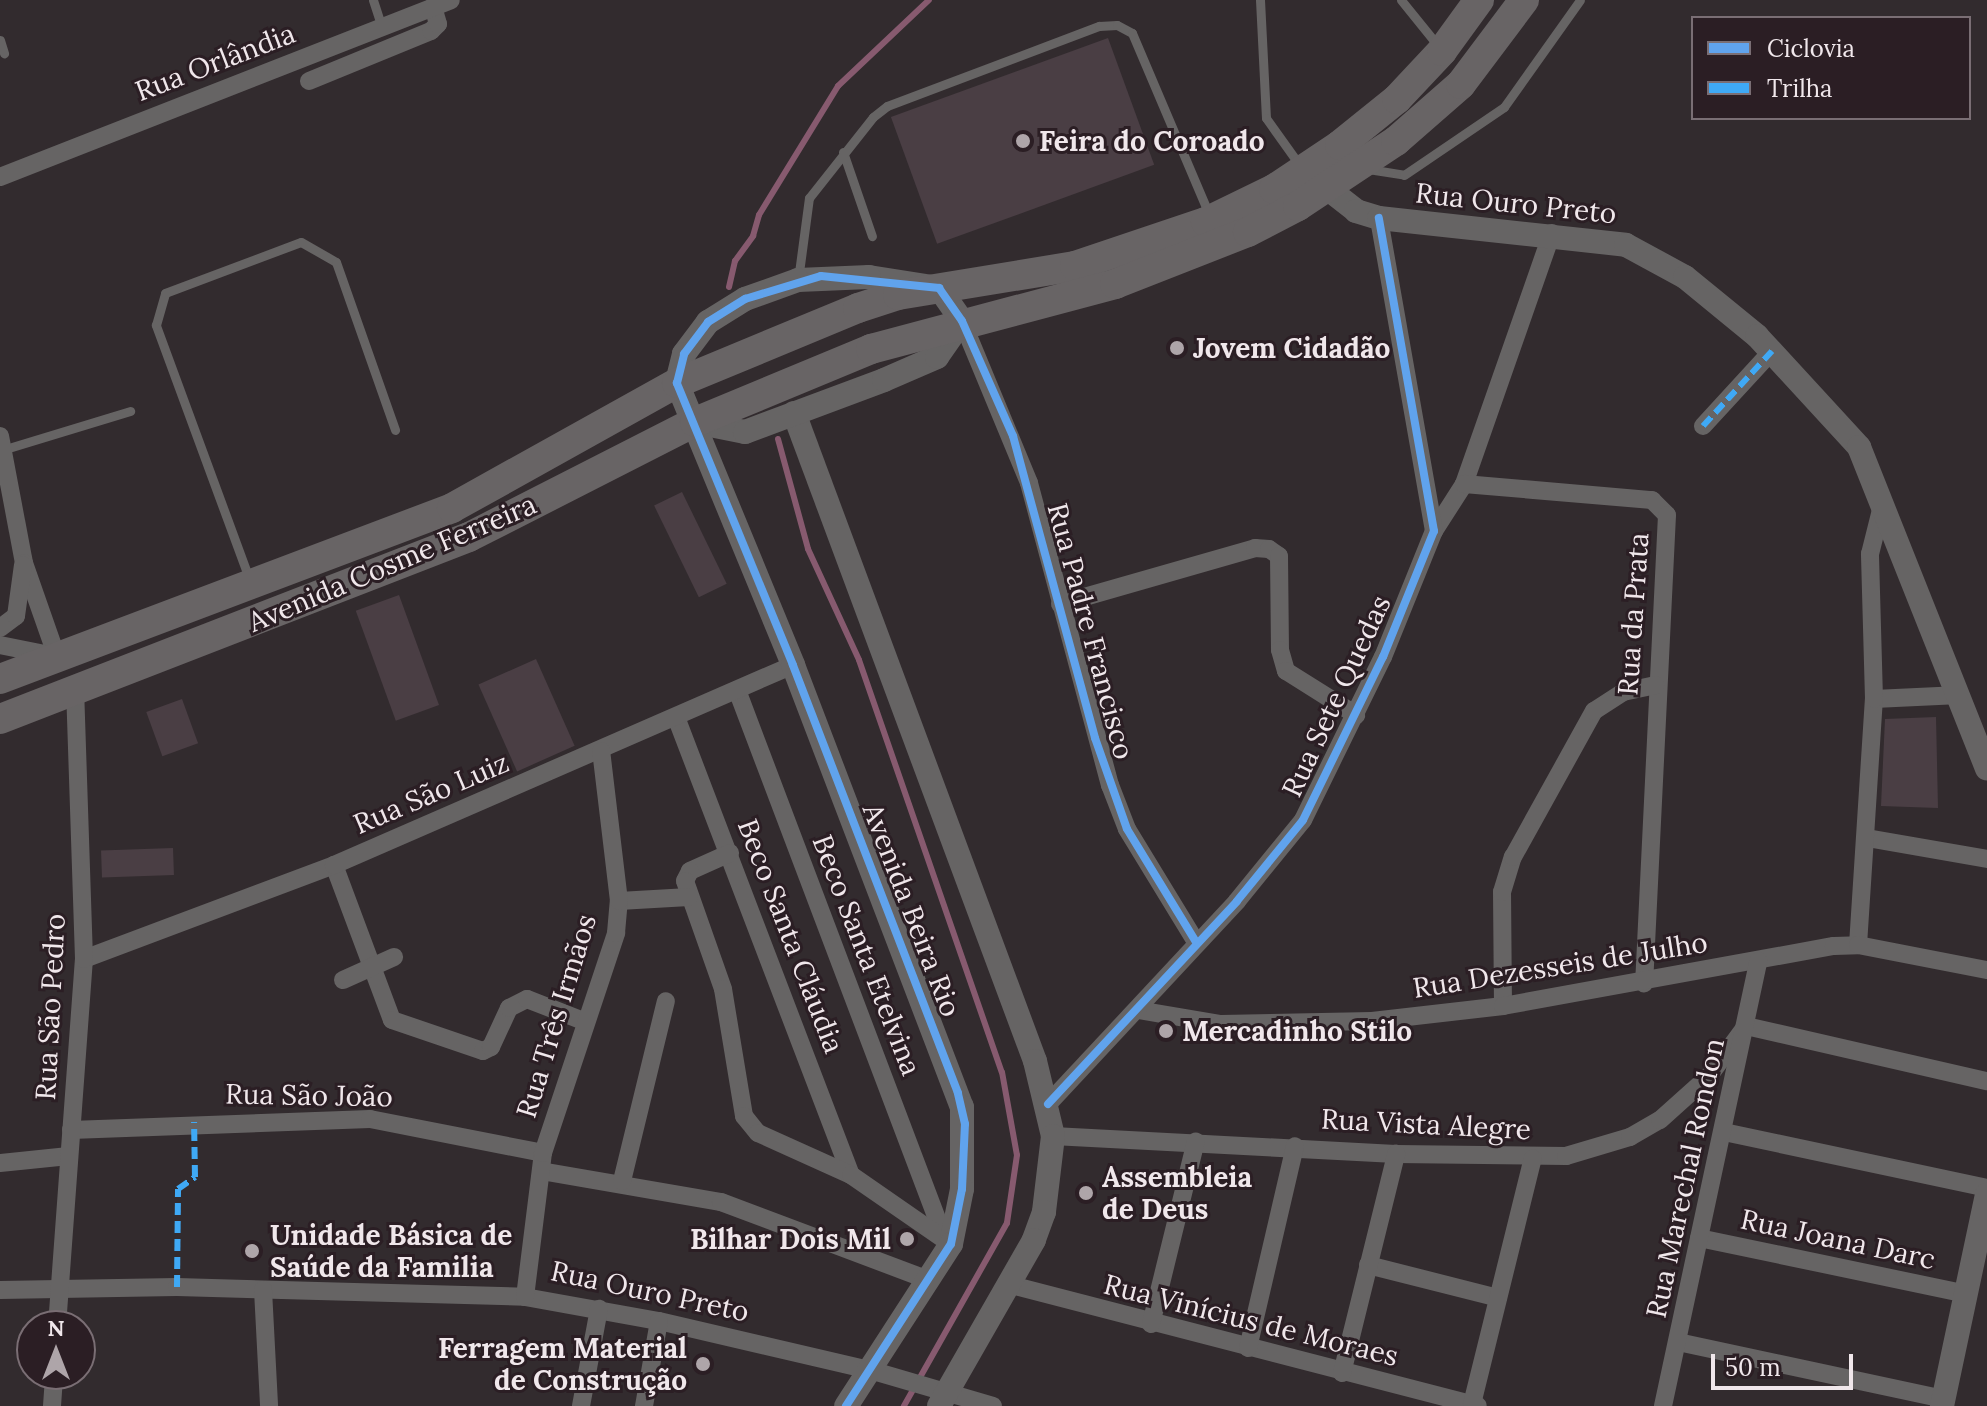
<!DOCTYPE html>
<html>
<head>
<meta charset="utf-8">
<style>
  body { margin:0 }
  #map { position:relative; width:1987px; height:1406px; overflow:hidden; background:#322b2e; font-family:Lora,serif }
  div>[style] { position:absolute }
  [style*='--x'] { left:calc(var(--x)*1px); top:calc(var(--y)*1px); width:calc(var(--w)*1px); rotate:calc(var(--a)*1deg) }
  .stream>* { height:6px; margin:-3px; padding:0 3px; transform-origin:3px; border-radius:3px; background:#875a6f }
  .building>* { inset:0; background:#4a3e44; transform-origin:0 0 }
  .service>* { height:9px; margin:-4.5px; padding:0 4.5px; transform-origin:4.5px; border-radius:4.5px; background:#666464 }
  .minor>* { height:18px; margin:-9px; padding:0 9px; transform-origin:9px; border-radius:9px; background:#666464 }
  .tertiary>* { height:24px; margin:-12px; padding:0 12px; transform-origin:12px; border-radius:12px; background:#666464 }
  .primary>* { height:30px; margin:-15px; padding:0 15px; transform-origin:15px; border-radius:15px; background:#686465 }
  .quiet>* { height:6px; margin-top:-3px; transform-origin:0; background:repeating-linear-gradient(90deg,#3fa9f5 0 12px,transparent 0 18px) }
  .cycleway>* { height:8px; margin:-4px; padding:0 4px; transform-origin:4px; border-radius:4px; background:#60a3ed }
  .dots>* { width:22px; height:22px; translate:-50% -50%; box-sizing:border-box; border:4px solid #2b1e24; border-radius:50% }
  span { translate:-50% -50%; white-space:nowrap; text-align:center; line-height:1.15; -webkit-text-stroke:6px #2b1e24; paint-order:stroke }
  .street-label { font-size:28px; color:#f0e7eb }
  .poi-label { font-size:28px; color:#f0e7eb; font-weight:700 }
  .left { translate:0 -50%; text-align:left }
  .right { translate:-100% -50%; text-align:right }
  .legend { position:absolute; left:1691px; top:16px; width:280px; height:104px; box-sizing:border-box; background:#2b1e24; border:2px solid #7a6e74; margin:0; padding:10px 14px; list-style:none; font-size:24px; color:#f0e7eb }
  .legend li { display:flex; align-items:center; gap:16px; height:40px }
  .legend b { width:40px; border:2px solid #7a6e74 }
  .north { position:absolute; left:16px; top:1310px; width:80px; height:80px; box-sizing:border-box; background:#2b1e24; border:2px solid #7a6e74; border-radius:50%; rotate:0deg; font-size:22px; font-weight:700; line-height:32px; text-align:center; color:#f0e7eb }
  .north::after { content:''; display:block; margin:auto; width:28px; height:36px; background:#aea5a9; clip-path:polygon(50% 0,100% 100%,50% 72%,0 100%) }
  .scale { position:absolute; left:1711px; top:1354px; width:142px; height:36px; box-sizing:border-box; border:4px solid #f0e7eb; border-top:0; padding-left:10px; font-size:24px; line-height:28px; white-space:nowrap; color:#f0e7eb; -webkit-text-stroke:6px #2b1e24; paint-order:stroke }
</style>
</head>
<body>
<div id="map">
  <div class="stream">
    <i style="--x:729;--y:287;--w:27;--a:-77"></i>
    <i style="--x:735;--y:261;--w:31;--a:-54"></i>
    <i style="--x:753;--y:236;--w:22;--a:-74"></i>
    <i style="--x:759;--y:215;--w:151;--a:-58.5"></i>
    <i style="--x:838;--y:86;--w:125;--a:-43.4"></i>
    <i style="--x:778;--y:439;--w:114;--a:74.7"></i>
    <i style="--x:808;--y:549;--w:122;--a:65.3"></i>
    <i style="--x:859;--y:660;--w:436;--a:70.9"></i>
    <i style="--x:1002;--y:1072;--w:84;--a:79.8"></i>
    <i style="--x:1017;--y:1155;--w:69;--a:98.4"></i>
    <i style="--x:1007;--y:1223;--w:210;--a:119.4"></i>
  </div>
  <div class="building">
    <i style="left:1108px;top:38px;width:135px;height:231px;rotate:70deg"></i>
    <i style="left:682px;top:492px;width:102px;height:31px;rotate:64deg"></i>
    <i style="left:399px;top:595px;width:117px;height:46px;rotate:70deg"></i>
    <i style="left:536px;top:659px;width:95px;height:63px;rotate:66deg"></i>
    <i style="left:182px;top:699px;width:47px;height:38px;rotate:70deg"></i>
    <i style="clip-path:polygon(1936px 717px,1938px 808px,1881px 806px,1885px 719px)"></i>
    <i style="left:173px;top:848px;width:27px;height:72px;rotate:88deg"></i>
  </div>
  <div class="service">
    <i style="--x:373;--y:0;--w:28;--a:72"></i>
    <i style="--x:1260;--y:0;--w:118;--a:87.1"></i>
    <i style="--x:1266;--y:118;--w:60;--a:54.5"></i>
    <i style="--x:1401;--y:0;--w:60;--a:51"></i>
    <i style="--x:0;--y:40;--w:14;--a:73"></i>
    <i style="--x:843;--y:152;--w:89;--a:71"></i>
    <i style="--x:1368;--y:169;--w:36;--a:9"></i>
    <i style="--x:1404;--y:175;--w:121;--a:-34.2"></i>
    <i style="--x:1504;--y:107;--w:131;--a:-54.6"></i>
    <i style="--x:798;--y:280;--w:83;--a:-82.4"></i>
    <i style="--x:809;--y:198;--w:103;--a:-51.7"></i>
    <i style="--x:873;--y:117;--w:18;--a:-38"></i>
    <i style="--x:887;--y:106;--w:227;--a:-20.7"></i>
    <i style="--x:1099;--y:26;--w:18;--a:-3"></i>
    <i style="--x:1117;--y:25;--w:17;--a:28"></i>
    <i style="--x:1132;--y:33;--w:200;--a:67"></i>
    <i style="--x:2;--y:450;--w:134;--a:-16.9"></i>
    <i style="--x:250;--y:581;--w:273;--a:-110.2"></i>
    <i style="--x:156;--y:325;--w:33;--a:-74"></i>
    <i style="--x:165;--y:293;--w:145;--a:-20.6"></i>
    <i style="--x:301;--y:242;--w:40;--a:29.7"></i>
    <i style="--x:336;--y:262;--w:178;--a:70.6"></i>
  </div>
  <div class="minor">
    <i style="--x:309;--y:81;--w:132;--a:-22.3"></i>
    <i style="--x:431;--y:31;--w:10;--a:-45"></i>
    <i style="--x:438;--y:24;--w:18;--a:-106"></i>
    <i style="--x:0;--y:177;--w:484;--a:-21.4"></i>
    <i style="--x:962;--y:321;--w:175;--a:67.5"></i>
    <i style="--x:1029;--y:483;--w:313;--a:75"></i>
    <i style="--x:1110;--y:785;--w:47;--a:68.9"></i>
    <i style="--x:1127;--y:829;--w:132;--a:58.6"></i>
    <i style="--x:1703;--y:426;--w:102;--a:-47.4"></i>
    <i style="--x:0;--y:436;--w:129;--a:79.3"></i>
    <i style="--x:24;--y:563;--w:100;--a:70.7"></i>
    <i style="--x:1464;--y:484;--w:266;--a:-70.7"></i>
    <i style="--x:1434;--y:531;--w:56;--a:-57.4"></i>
    <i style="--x:1464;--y:484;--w:189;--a:4.9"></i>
    <i style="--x:1652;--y:500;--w:21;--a:45"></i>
    <i style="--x:1667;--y:515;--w:469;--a:92.8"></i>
    <i style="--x:1060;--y:604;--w:203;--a:-16"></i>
    <i style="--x:1255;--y:548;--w:14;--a:4"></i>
    <i style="--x:1269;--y:549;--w:12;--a:35"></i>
    <i style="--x:1279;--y:556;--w:94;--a:89.4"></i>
    <i style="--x:1280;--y:650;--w:22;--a:74"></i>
    <i style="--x:1286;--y:671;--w:83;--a:32.2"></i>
    <i style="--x:0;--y:628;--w:20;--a:-37"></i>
    <i style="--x:16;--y:616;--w:51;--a:-82.2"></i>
    <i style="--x:0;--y:645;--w:56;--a:11.3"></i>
    <i style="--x:737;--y:690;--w:588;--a:69.28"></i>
    <i style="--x:1874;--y:699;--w:86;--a:-2.7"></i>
    <i style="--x:676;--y:717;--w:490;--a:69.1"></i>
    <i style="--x:1867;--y:838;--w:122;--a:9.9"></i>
    <i style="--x:730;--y:853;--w:44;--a:155.8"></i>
    <i style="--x:690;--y:871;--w:11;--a:117"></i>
    <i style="--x:685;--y:881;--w:114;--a:70.6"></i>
    <i style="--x:723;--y:989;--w:129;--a:80.6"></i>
    <i style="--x:744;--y:1116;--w:22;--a:51"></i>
    <i style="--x:758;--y:1133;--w:102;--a:24.3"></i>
    <i style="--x:851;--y:1175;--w:114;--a:34.7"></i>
    <i style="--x:334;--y:865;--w:165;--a:69.5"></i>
    <i style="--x:392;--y:1020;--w:96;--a:18.8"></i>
    <i style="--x:483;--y:1051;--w:9;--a:-27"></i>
    <i style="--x:491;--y:1047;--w:43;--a:-65.2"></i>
    <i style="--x:509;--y:1008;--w:20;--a:-27"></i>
    <i style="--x:527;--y:999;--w:63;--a:21.3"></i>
    <i style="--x:619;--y:901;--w:70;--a:-3.3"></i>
    <i style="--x:1858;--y:945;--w:247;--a:-86.3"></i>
    <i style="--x:1874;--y:699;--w:145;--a:-91.6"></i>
    <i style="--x:1870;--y:554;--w:54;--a:-76"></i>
    <i style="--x:84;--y:959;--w:267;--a:-20.6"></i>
    <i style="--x:334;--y:865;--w:501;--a:-23.54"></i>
    <i style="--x:343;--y:980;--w:56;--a:-24.3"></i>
    <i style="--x:1503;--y:1006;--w:114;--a:-90.5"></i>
    <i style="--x:1502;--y:892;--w:37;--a:-73"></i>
    <i style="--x:1513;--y:857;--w:167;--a:-61"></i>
    <i style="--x:1594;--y:711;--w:35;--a:-33"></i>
    <i style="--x:1623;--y:692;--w:33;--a:-12"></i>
    <i style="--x:1138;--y:1010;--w:84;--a:9.6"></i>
    <i style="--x:1221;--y:1024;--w:151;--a:-1.1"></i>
    <i style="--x:1372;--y:1021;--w:132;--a:-6.5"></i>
    <i style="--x:1503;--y:1006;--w:336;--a:-10.3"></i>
    <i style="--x:1834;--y:946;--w:24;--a:-2"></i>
    <i style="--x:1858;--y:945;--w:131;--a:11"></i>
    <i style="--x:1048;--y:1104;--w:277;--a:-47"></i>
    <i style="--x:1237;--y:901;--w:104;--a:-50.8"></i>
    <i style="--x:1303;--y:820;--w:182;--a:-63.9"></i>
    <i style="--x:1383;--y:657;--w:136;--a:-68"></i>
    <i style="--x:1434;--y:531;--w:318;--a:-100"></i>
    <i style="--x:71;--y:1130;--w:299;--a:-2.1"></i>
    <i style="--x:370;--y:1119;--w:176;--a:11.1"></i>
    <i style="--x:1724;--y:1132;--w:269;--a:12"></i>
    <i style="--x:1053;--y:1136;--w:343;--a:3"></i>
    <i style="--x:1396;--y:1154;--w:170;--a:0.7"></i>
    <i style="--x:1566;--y:1156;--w:67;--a:-16.5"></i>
    <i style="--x:1630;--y:1137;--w:34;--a:-30"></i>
    <i style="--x:1660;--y:1120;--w:66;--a:-41.9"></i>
    <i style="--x:1709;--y:1076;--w:62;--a:-53.5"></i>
    <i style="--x:1746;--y:1026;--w:247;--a:12.9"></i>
    <i style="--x:0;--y:1163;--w:69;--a:-5.8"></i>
    <i style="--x:541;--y:1171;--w:183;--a:9.8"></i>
    <i style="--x:721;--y:1202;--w:221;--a:20.6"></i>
    <i style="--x:622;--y:1181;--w:185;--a:-76.3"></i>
    <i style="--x:1699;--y:1238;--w:273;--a:11.8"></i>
    <i style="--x:1368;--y:1265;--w:134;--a:14.2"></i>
    <i style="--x:1011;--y:1285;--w:482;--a:14.5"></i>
    <i style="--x:0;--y:1290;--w:177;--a:-1"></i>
    <i style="--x:177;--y:1287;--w:348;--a:1.6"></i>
    <i style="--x:525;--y:1297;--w:136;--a:10.2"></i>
    <i style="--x:659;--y:1321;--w:217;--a:13.1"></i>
    <i style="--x:870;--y:1370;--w:128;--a:16.3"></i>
    <i style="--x:263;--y:1290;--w:116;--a:87"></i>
    <i style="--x:525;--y:1297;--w:145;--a:-82.9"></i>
    <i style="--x:543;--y:1153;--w:232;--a:-71.6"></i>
    <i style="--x:616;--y:933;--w:32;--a:-85"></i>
    <i style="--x:619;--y:901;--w:151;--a:-96.8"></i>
    <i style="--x:1151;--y:1324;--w:188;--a:-76.2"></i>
    <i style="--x:57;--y:1326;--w:368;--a:-85.8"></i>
    <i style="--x:84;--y:959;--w:269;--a:-91.9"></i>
    <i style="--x:1678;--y:1342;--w:272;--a:12.1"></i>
    <i style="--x:1248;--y:1348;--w:207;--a:-76.9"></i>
    <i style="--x:1342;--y:1373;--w:226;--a:-76.1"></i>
    <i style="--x:1472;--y:1404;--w:253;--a:-76.1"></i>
    <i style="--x:52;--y:1406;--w:32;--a:-86"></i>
    <i style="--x:581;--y:1406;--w:99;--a:-79.5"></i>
    <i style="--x:644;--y:1406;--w:86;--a:-80"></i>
    <i style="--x:1663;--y:1406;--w:455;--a:-77.9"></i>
  </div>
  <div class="tertiary">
    <i style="--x:1327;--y:188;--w:37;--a:38"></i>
    <i style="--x:1356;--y:211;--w:24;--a:17"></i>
    <i style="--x:1379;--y:218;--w:248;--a:6.2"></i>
    <i style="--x:1626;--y:245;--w:67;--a:28.5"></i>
    <i style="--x:1685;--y:277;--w:93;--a:39.3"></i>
    <i style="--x:1757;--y:336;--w:151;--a:47.4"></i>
    <i style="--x:1859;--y:447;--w:346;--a:68.3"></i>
    <i style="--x:794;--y:413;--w:691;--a:69.6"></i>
    <i style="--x:1035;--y:1061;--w:77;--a:76.5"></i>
    <i style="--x:1053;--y:1136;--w:77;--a:96.8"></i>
    <i style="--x:1044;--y:1212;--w:30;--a:110"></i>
    <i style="--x:1034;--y:1240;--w:191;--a:119.8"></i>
    <i style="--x:695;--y:422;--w:51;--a:11.3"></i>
    <i style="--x:745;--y:432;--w:148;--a:-20.5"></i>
    <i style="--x:884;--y:380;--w:58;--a:-23.5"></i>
    <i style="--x:937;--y:357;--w:44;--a:-55.2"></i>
    <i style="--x:962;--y:321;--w:40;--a:-124.9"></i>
    <i style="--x:939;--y:288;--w:71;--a:-171.1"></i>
    <i style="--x:869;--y:277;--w:71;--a:177.6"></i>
    <i style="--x:798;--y:280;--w:56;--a:160.3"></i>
    <i style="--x:745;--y:299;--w:44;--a:148.1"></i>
    <i style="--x:708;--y:322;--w:40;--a:127"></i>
    <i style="--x:684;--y:354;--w:30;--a:104"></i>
    <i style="--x:677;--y:383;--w:305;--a:67.6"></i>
    <i style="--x:793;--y:665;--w:473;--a:69.1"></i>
    <i style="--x:962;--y:1107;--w:82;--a:90"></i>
    <i style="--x:962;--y:1189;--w:56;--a:101.3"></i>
    <i style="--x:951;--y:1244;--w:193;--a:122.9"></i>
    <i style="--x:1942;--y:1406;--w:216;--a:-78"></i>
  </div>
  <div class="primary">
    <i style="--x:0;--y:679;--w:483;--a:-20.7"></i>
    <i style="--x:452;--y:508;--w:257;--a:-29.1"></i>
    <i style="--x:677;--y:383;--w:196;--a:-22.5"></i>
    <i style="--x:858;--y:308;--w:42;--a:-18"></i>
    <i style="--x:898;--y:295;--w:179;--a:-9.3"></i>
    <i style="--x:1075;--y:266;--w:138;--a:-18.6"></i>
    <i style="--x:1206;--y:222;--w:76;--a:-25.9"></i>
    <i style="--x:1274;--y:189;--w:79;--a:-33.7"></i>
    <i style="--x:1340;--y:145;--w:73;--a:-38.9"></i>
    <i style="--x:1397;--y:99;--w:66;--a:-46.8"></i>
    <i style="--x:1442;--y:51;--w:63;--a:-54"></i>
    <i style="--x:0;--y:719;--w:503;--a:-21.21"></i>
    <i style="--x:469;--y:537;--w:254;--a:-27"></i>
    <i style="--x:695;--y:422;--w:191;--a:-22.5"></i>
    <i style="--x:871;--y:349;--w:253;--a:-14.9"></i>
    <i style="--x:1115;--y:284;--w:143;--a:-21.4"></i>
    <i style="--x:1248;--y:232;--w:56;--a:-27.5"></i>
    <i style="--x:1298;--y:206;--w:118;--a:-33.6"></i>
    <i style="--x:1396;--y:141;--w:86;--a:-41.2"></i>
    <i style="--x:1461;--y:84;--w:105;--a:-53.1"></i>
  </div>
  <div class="quiet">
    <i style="--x:1703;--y:426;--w:102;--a:-47.4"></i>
    <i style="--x:177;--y:1287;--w:98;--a:-89.4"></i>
    <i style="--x:178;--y:1189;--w:21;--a:-35"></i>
    <i style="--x:195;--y:1177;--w:55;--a:-91"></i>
  </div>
  <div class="cycleway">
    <i style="--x:1048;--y:1104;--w:277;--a:-47"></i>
    <i style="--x:1237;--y:901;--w:104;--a:-50.8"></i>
    <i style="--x:1303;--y:820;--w:182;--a:-63.9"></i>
    <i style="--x:1383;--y:657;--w:136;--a:-68"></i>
    <i style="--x:1434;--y:531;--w:318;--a:-100"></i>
    <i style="--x:846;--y:1406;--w:193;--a:-57.1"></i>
    <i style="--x:951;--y:1244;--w:56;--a:-78.7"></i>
    <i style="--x:962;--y:1189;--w:65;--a:-87.4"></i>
    <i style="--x:965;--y:1124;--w:32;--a:-103"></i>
    <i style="--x:958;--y:1093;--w:459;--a:-111.1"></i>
    <i style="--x:793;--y:665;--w:305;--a:-112.4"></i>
    <i style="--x:677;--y:383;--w:30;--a:-76"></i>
    <i style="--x:684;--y:354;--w:40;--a:-53"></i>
    <i style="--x:708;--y:322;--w:44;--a:-31.9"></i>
    <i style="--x:745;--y:299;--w:79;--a:-16.8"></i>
    <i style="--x:821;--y:276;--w:119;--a:5.8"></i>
    <i style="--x:939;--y:288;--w:40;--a:55.1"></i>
    <i style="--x:962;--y:321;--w:126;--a:66.1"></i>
    <i style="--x:1013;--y:436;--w:313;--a:74.8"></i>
    <i style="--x:1095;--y:738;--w:96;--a:70.6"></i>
    <i style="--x:1127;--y:829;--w:132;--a:58.6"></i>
  </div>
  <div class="dots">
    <i style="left:1023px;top:141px;background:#aea5a9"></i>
    <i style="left:1177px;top:348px;background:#aea5a9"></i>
    <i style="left:1166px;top:1031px;background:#aea5a9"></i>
    <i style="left:1086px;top:1193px;background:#aea5a9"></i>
    <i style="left:907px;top:1239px;background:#aea5a9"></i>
    <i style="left:252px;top:1251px;background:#aea5a9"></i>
    <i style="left:703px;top:1364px;background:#aea5a9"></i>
  </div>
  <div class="street-label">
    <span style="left:215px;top:62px;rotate:-21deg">Rua Orlândia</span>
    <span style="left:1516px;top:203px;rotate:6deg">Rua Ouro Preto</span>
    <span style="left:392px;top:563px;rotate:-23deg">Avenida Cosme Ferreira</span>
    <span style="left:1633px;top:614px;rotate:-86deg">Rua da Prata</span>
    <span style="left:1091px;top:631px;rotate:75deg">Rua Padre Francisco</span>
    <span style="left:1336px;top:696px;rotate:-65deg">Rua Sete Quedas</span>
    <span style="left:431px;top:793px;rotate:-23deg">Rua São Luiz</span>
    <span style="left:912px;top:910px;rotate:69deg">Avenida Beira Rio</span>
    <span style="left:791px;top:936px;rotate:69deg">Beco Santa Cláudia</span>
    <span style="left:867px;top:955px;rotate:69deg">Beco Santa Etelvina</span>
    <span style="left:1560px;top:965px;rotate:-9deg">Rua Dezesseis de Julho</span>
    <span style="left:50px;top:1007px;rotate:-87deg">Rua São Pedro</span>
    <span style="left:556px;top:1016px;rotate:-73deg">Rua Três Irmãos</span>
    <span style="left:309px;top:1095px;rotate:1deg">Rua São João</span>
    <span style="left:1426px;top:1124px;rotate:3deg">Rua Vista Alegre</span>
    <span style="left:1685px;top:1178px;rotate:-78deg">Rua Marechal Rondon</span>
    <span style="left:1838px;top:1239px;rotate:12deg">Rua Joana Darc</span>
    <span style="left:650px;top:1291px;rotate:12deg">Rua Ouro Preto</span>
    <span style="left:1251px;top:1320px;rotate:14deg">Rua Vinícius de Moraes</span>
  </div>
  <div class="poi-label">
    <span class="left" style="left:1039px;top:141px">Feira do Coroado</span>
    <span class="left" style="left:1193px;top:348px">Jovem Cidadão</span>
    <span class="left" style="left:1182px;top:1031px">Mercadinho Stilo</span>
    <span class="left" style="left:1102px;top:1193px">Assembleia<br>de Deus</span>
    <span class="left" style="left:270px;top:1251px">Unidade Básica de<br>Saúde da Familia</span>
    <span class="right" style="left:891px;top:1239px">Bilhar Dois Mil</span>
    <span class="right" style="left:687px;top:1364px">Ferragem Material<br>de Construção</span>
  </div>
  <ul class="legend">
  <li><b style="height:10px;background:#60a3ed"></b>Ciclovia</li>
  <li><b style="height:10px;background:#3fa9f5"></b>Trilha</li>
  </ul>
  <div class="north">N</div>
  <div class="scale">50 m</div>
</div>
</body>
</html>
